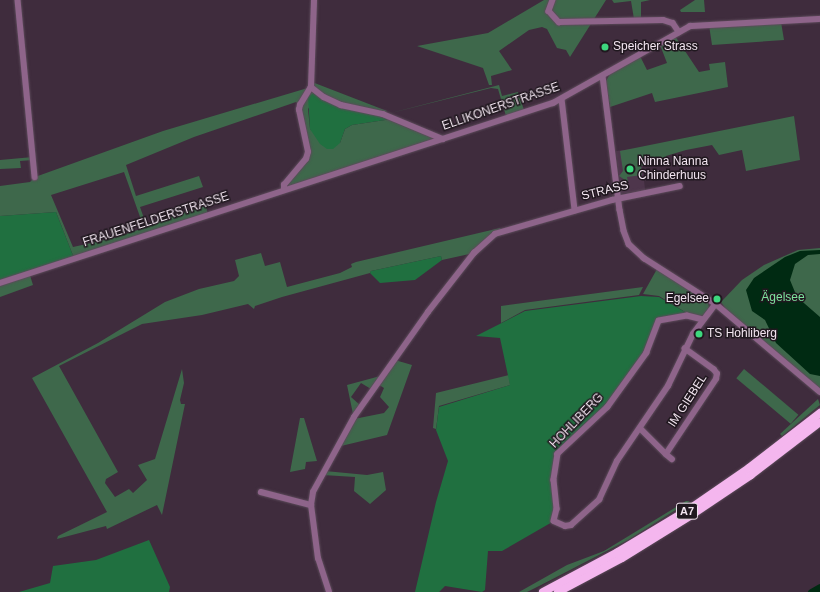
<!DOCTYPE html>
<html>
<head>
<meta charset="utf-8">
<style>
  body { margin:0 }
  #map { position:relative; width:820px; height:592px; overflow:hidden; background:#3f2c3d; font-family:Helvetica,sans-serif }
  div>[style] { position:absolute }
  [style*='--x'] { left:calc(var(--x)*1px); top:calc(var(--y)*1px); width:calc(var(--w)*1px); rotate:calc(var(--a)*1deg) }
  .built>* { inset:0; background:#4e364c; transform-origin:0 0 }
  .green>* { inset:0; background:#3e684b; transform-origin:0 0 }
  .forest>* { inset:0; background:#207040 }
  .water>* { inset:0; background:#002a12 }
  .river>* { height:7px; margin:-3.5px; padding:0 3.5px; transform-origin:3.5px; border-radius:3.5px; background:#002a12 }
  .roads { filter:drop-shadow(0 0 1px #5c4a5a) drop-shadow(0 0 1px #5c4a5a) }
  .minor>* { height:5.5px; margin:-2.75px; padding:0 2.75px; transform-origin:2.75px; border-radius:2.75px; background:#8e648a }
  .highway>* { height:8px; margin:-4px; padding:0 4px; transform-origin:4px; border-radius:4px; background:#f4b6ee }
  .dots>* { width:11px; height:11px; translate:-50% -50%; box-sizing:border-box; border:2px solid #20181f; border-radius:50% }
  span { translate:-50% -50%; white-space:nowrap; text-align:center; line-height:1.15; -webkit-text-stroke:3px #20181f; paint-order:stroke }
  .shield-label span { padding:1px 3px; background:#20181f; border:1px solid; border-radius:3px; -webkit-text-stroke-width:0 }
  .shield-label { font-size:11px; color:#f2e5f0; font-weight:700 }
  .poi-label { font-size:12px; color:#f2e5f0 }
  .left { translate:0 -50%; text-align:left }
  .right { translate:-100% -50%; text-align:right }
  .street-label { font-size:12px; color:#f2e5f0 }
  .park-label { font-size:12px; color:#7ce39d }
</style>
</head>
<body>
<div id="map">
  <div class="built">
    <i style="left:640px;top:148px;width:43px;height:24px;rotate:83deg"></i>
  </div>
  <div class="green">
    <i style="clip-path:polygon(544px 0,606px 0,570px 57px,566px 50px,557px 48px,547px 29px,542px 27px,529px 30px,499px 51px,512px 70px,491px 76px,492px 85px,489px 85px,483px 68px,417px 46px,488px 33px)"></i>
    <i style="clip-path:polygon(612px 0,650px 0,641px 2px,641px 19px,634px 19px,631px 1px,614px 3px)"></i>
    <i style="clip-path:polygon(695px 0,704px 0,705px 12px,681px 12px,680px 10px)"></i>
    <i style="clip-path:polygon(781px 22px,784px 40px,712px 45px,709px 25px)"></i>
    <i style="clip-path:polygon(675px 36px,699px 72px,710px 70px,709px 64px,725px 62px,728px 87px,655px 102px,652px 93px,610px 107px,606px 81px,610px 74px,640px 56px,647px 70px,667px 63px,660px 45px)"></i>
    <i style="clip-path:polygon(evenodd,312px 82px,387px 111px,383px 114px,310px 106px,308px 109px,310px 129px,340px 143px,345px 129px,352px 125px,385px 120px,391px 117px,443px 139px,284px 189px,306px 159px,300px 105px,296px 102px,194px 137px,126px 165px,136px 196px,199px 176px,203px 187px,140px 207px,146px 224px,206px 206px,208px 216px,74px 258px,56px 212px,0 216px,0 186px,30px 182px,35px 177px,163px 131px,311px 87px,312px 82px,124px 172px,144px 228px,114px 238px,73px 247px,51px 195px,124px 172px)"></i>
    <i style="clip-path:polygon(499px 85px,502px 96px,518px 92px,524px 110px,506px 116px,498px 89px,491px 88px,387px 114px)"></i>
    <i style="clip-path:polygon(794px 116px,800px 160px,746px 171px,742px 150px,719px 155px,712px 145px,686px 150px,666px 156px,667px 161px,641px 166px,642px 175px,627px 177px,628px 182px,619px 176px,623px 171px,620px 151px)"></i>
    <i style="clip-path:polygon(33px 157px,33px 160px,20px 161px,21px 168px,0 169px,0 160px)"></i>
    <i style="clip-path:polygon(500px 228px,504px 232px,495px 234px,474px 253px,442px 260px,441px 256px,371px 271px,370px 273px,282px 297px,255px 306px,254px 309px,248px 304px,202px 315px,142px 324px,59px 366px,118px 472px,106px 479px,105px 483px,115px 497px,129px 489px,133px 493px,147px 480px,138px 465px,155px 459px,182px 369px,184px 383px,180px 400px,181px 404px,185px 404px,162px 515px,157px 505px,107px 529px,106px 526px,57px 539px,58px 536px,107px 512px,32px 378px,98px 343px,165px 302px,199px 289px,234px 281px,239px 276px,235px 260px,261px 253px,265px 266px,280px 262px,287px 287px,340px 273px,352px 267px,351px 264px,356px 262px)"></i>
    <i style="clip-path:polygon(820px 248px,820px 390px,728px 312px,721px 302px,742px 280px,764px 265px,798px 250px)"></i>
    <i style="clip-path:polygon(657px 269px,707px 300px,709px 307px,704px 316px,690px 315px,659px 296px,643px 294px)"></i>
    <i style="clip-path:polygon(29px 272px,33px 285px,0 297px,0 283px)"></i>
    <i style="clip-path:polygon(643px 287px,639px 295px,525px 310px,501px 323px,501px 306px)"></i>
    <i style="clip-path:polygon(395px 360px,412px 365px,387px 435px,341px 446px,354px 419px,384px 413px,389px 407px,380px 397px,384px 388px,376px 383px,371px 389px,361px 383px,351px 397px,360px 405px,353px 414px,347px 385px,384px 375px)"></i>
    <i style="left:744px;top:369px;width:71px;height:12px;rotate:40deg"></i>
    <i style="clip-path:polygon(509px 375px,510px 385px,439px 406px,436px 429px,433px 428px,436px 393px)"></i>
    <i style="clip-path:polygon(818px 399px,820px 405px,782px 436px,780px 434px)"></i>
    <i style="clip-path:polygon(300px 418px,304px 418px,317px 461px,306px 462px,305px 469px,290px 472px)"></i>
    <i style="clip-path:polygon(325px 471px,367px 475px,383px 472px,386px 490px,370px 504px,354px 491px,355px 477px,323px 475px)"></i>
    <i style="clip-path:polygon(686px 501px,690px 501px,628px 540px,541px 585px,527px 592px,519px 592px,567px 565px,604px 551px)"></i>
  </div>
  <div class="forest">
    <i style="clip-path:polygon(315px 92px,324px 97px,391px 117px,385px 120px,352px 125px,345px 129px,340px 143px,333px 149px,327px 149px,320px 144px,310px 129px,308px 97px)"></i>
    <i style="clip-path:polygon(56px 212px,74px 258px,0 283px,0 216px)"></i>
    <i style="clip-path:polygon(441px 256px,442px 260px,415px 280px,380px 283px,370px 273px,371px 271px)"></i>
    <i style="clip-path:polygon(641px 296px,659px 297px,685px 312px,687px 316px,659px 321px,651px 346px,608px 407px,556px 458px,557px 509px,554px 521px,502px 551px,488px 551px,485px 590px,482px 592px,445px 586px,439px 592px,415px 592px,436px 502px,448px 461px,436px 430px,439px 407px,510px 385px,500px 338px,476px 336px,525px 311px)"></i>
    <i style="clip-path:polygon(149px 540px,170px 587px,169px 592px,19px 592px,50px 583px,53px 566px,96px 560px)"></i>
  </div>
  <div class="water">
    <i style="clip-path:polygon(820px 250px,820px 254px,808px 255px,795px 264px,790px 280px,797px 297px,820px 317px,820px 376px,810px 374px,776px 343px,765px 320px,752px 311px,746px 290px,754px 278px,785px 257px,800px 251px)"></i>
  </div>
  <div class="river">
    <i style="--x:811;--y:592;--w:10;--a:-29"></i>
  </div>
  <div class="roads">
    <div class="minor">
      <i style="--x:18;--y:0;--w:178;--a:84.5"></i>
      <i style="--x:553;--y:0;--w:12;--a:110"></i>
      <i style="--x:549;--y:11;--w:15;--a:48"></i>
      <i style="--x:559;--y:22;--w:104;--a:-1.1"></i>
      <i style="--x:663;--y:20;--w:10;--a:17"></i>
      <i style="--x:673;--y:23;--w:11;--a:56"></i>
      <i style="--x:603;--y:76;--w:135;--a:82.8"></i>
      <i style="--x:620;--y:210;--w:21;--a:79"></i>
      <i style="--x:624;--y:231;--w:14;--a:69"></i>
      <i style="--x:629;--y:244;--w:21;--a:43"></i>
      <i style="--x:644;--y:258;--w:85;--a:32.6"></i>
      <i style="--x:716;--y:304;--w:136;--a:40.2"></i>
      <i style="--x:311;--y:87;--w:16;--a:38"></i>
      <i style="--x:324;--y:97;--w:19;--a:25"></i>
      <i style="--x:341;--y:105;--w:43;--a:12.1"></i>
      <i style="--x:383;--y:114;--w:65;--a:22.6"></i>
      <i style="--x:562;--y:99;--w:112;--a:83.3"></i>
      <i style="--x:284;--y:189;--w:4;--a:-90"></i>
      <i style="--x:284;--y:185;--w:34;--a:-50"></i>
      <i style="--x:306;--y:159;--w:7;--a:-74"></i>
      <i style="--x:308;--y:152;--w:43;--a:-102.1"></i>
      <i style="--x:299;--y:110;--w:5;--a:-79"></i>
      <i style="--x:300;--y:105;--w:21;--a:-59"></i>
      <i style="--x:311;--y:87;--w:87;--a:-88"></i>
      <i style="--x:0;--y:283;--w:582;--a:-18.03"></i>
      <i style="--x:553;--y:103;--w:157;--a:-29.3"></i>
      <i style="--x:690;--y:26;--w:130;--a:-3.1"></i>
      <i style="--x:703;--y:320;--w:16;--a:-166"></i>
      <i style="--x:687;--y:316;--w:28;--a:170"></i>
      <i style="--x:659;--y:321;--w:34;--a:111"></i>
      <i style="--x:647;--y:353;--w:67;--a:125.8"></i>
      <i style="--x:608;--y:407;--w:69;--a:136.8"></i>
      <i style="--x:558;--y:454;--w:26;--a:99"></i>
      <i style="--x:554;--y:480;--w:29;--a:84"></i>
      <i style="--x:557;--y:509;--w:12;--a:104"></i>
      <i style="--x:554;--y:521;--w:12;--a:24"></i>
      <i style="--x:565;--y:526;--w:6;--a:-9"></i>
      <i style="--x:571;--y:525;--w:38;--a:-42"></i>
      <i style="--x:599;--y:500;--w:43;--a:-65.2"></i>
      <i style="--x:617;--y:461;--w:91;--a:-55.8"></i>
      <i style="--x:668;--y:386;--w:58;--a:-64.3"></i>
      <i style="--x:693;--y:334;--w:38;--a:-53"></i>
      <i style="--x:640;--y:428;--w:37;--a:45"></i>
      <i style="--x:666;--y:454;--w:90;--a:-56.3"></i>
      <i style="--x:716;--y:379;--w:5;--a:-79"></i>
      <i style="--x:717;--y:374;--w:5;--a:-127"></i>
      <i style="--x:714;--y:370;--w:36;--a:-144"></i>
      <i style="--x:666;--y:454;--w:8;--a:40"></i>
      <i style="--x:261;--y:492;--w:52;--a:14.6"></i>
      <i style="--x:329;--y:592;--w:35;--a:-108"></i>
      <i style="--x:318;--y:559;--w:54;--a:-97.4"></i>
      <i style="--x:311;--y:505;--w:13;--a:-81"></i>
      <i style="--x:313;--y:492;--w:85;--a:-61.3"></i>
      <i style="--x:354;--y:417;--w:128;--a:-54.8"></i>
      <i style="--x:428;--y:312;--w:75;--a:-52.1"></i>
      <i style="--x:474;--y:253;--w:28;--a:-42"></i>
      <i style="--x:495;--y:234;--w:122;--a:-16.2"></i>
      <i style="--x:612;--y:200;--w:69;--a:-11.6"></i>
    </div>
    <div class="highway">
      <i style="--x:543;--y:592;--w:85;--a:-28.1"></i>
      <i style="--x:618;--y:552;--w:85;--a:-31.1"></i>
      <i style="--x:691;--y:508;--w:70;--a:-34.6"></i>
      <i style="--x:749;--y:468;--w:90;--a:-37.8"></i>
      <i style="--x:558;--y:592;--w:72;--a:-28"></i>
      <i style="--x:622;--y:558;--w:84;--a:-31.8"></i>
      <i style="--x:693;--y:514;--w:70;--a:-33.9"></i>
      <i style="--x:751;--y:475;--w:87;--a:-37.5"></i>
    </div>
  </div>
  <div class="dots">
    <i style="left:605px;top:47px;background:#3dd77e"></i>
    <i style="left:630px;top:169px;background:#3dd77e"></i>
    <i style="left:717px;top:299px;background:#3dd77e"></i>
    <i style="left:699px;top:334px;background:#3dd77e"></i>
  </div>
  <div class="shield-label">
    <span style="left:687px;top:511px">A7</span>
  </div>
  <div class="poi-label">
    <span class="left" style="left:613px;top:47px">Speicher Strass</span>
    <span class="left" style="left:638px;top:169px">Ninna Nanna<br>Chinderhuus</span>
    <span class="right" style="left:709px;top:299px">Egelsee</span>
    <span class="left" style="left:707px;top:334px">TS Hohliberg</span>
  </div>
  <div class="street-label">
    <span style="left:501px;top:107px;rotate:-19deg">ELLIKONERSTRASSE</span>
    <span style="left:605px;top:191px;rotate:-14deg">STRASS</span>
    <span style="left:156px;top:220px;rotate:-18deg">FRAUENFELDERSTRASSE</span>
    <span style="left:688px;top:401px;rotate:-57deg">IM GIEBEL</span>
    <span style="left:577px;top:421px;rotate:-46deg">HOHLIBERG</span>
  </div>
  <div class="park-label">
    <span style="left:783px;top:298px">Ägelsee</span>
  </div>
</div>
</body>
</html>
